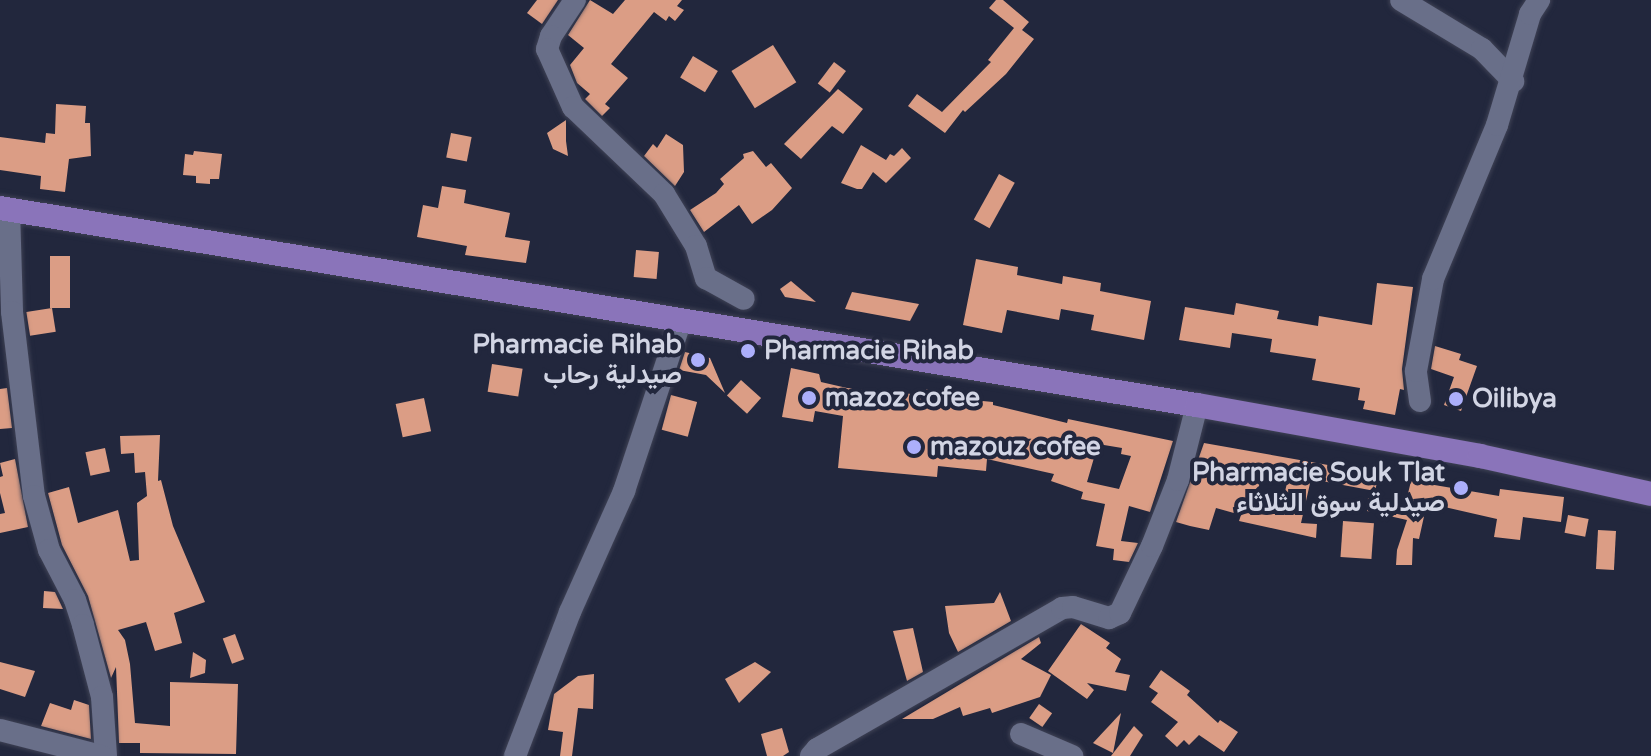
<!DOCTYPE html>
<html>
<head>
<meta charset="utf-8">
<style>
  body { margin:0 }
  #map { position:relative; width:1651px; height:756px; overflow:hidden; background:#22273d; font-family:"Varela Round",Vazirmatn,sans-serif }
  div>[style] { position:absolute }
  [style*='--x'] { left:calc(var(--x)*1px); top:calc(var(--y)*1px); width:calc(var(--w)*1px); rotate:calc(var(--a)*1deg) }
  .building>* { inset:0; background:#db9d85; transform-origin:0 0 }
  .roads { filter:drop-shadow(0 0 2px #3f4255) drop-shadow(0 0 2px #3f4255) }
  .minor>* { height:22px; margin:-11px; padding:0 11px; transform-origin:11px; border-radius:11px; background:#696f89 }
  .major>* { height:24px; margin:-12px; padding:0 12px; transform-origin:12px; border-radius:12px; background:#8a74ba }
  .dots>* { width:22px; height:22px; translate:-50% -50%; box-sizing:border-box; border:4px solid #22273d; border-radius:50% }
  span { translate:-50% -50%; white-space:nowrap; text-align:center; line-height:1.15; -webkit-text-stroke:8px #22273d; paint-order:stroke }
  .poi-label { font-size:26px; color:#d2d5e4; font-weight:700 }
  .right { translate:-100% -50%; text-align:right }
  .left { translate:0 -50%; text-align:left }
</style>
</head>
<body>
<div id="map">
  <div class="building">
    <i style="clip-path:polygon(537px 0,558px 0,542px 24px,527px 13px)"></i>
    <i style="clip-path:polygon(590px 0,613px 14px,625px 0,682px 0,677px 6px,684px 10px,675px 21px,669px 16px,666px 21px,654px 12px,611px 64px,628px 78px,605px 104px,610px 108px,602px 116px,585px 99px,590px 94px,577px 83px,570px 65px,584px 48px,568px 35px)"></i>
    <i style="clip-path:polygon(996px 0,1003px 0,1029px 22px,1022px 30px,1034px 39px,1006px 74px,965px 112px,963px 110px,945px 133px,908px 106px,917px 94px,942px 112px,991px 62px,988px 60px,1014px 28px,989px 8px)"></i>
    <i style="left:773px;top:45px;width:44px;height:49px;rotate:58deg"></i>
    <i style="left:693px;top:56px;width:29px;height:25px;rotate:31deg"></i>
    <i style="left:834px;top:62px;width:15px;height:27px;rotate:37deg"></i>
    <i style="clip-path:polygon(838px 89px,863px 109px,843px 134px,832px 126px,801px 159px,784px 144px)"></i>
    <i style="clip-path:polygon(56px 104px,86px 106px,85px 123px,90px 123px,91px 156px,69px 159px,65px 192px,40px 189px,41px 176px,0 170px,0 137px,45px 143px,46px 133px,55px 134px)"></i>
    <i style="clip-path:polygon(566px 120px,566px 141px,568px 156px,553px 149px,547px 133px)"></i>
    <i style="left:451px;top:133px;width:21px;height:25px;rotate:11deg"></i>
    <i style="clip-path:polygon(666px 134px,683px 145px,684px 172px,675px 186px,644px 156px,653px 144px,657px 148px)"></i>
    <i style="clip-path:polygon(861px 145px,886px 160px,890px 154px,894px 156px,902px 148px,911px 158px,886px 183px,873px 172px,862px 189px,857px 189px,841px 183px)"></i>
    <i style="clip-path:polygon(194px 151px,222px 154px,219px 179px,210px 179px,210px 184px,196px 183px,196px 176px,183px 175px,185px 154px,193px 155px)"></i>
    <i style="clip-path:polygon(753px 151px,766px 167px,771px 163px,792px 188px,772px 210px,752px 224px,739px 205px,704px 232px,690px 210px,716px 193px,724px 184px,720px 179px,744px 158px,743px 154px)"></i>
    <i style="left:999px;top:174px;width:18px;height:52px;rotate:29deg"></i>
    <i style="clip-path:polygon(442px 186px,466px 190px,464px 203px,510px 213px,505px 237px,530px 241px,526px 263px,465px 255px,467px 246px,417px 237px,423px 205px,438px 208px)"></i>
    <i style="left:636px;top:250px;width:23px;height:27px;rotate:5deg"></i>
    <i style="left:50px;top:256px;width:20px;height:52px"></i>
    <i style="clip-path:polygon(976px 259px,1018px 267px,1017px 275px,1062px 284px,1063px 276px,1101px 283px,1100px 291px,1151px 301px,1144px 340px,1091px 330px,1094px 315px,1061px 309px,1059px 320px,1007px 310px,1002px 333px,963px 325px)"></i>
    <i style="clip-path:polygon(791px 281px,816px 302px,785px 297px,780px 289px)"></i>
    <i style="clip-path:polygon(1377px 283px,1413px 287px,1402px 369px,1404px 390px,1400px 389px,1395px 415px,1363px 409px,1365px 401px,1358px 400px,1360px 388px,1312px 380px,1316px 359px,1270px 352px,1272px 339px,1232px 333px,1230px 348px,1179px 340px,1185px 307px,1234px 315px,1236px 303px,1279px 311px,1277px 319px,1318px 326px,1319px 316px,1372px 325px)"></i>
    <i style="clip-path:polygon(852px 292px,919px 304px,910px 321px,845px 309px)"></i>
    <i style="left:52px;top:308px;width:24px;height:26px;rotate:81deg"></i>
    <i style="clip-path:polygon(1435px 346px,1461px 354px,1459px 360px,1477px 366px,1461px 411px,1444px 405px,1454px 377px,1431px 369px)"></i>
    <i style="clip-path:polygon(685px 352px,710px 358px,725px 393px,706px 375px,679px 370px)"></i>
    <i style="left:492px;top:364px;width:31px;height:28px;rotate:9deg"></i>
    <i style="clip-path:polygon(evenodd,791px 368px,819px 374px,821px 382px,847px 388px,923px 395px,923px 389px,942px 391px,941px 397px,993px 402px,993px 405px,1067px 423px,1068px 419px,1173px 441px,1150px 512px,1129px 506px,1121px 541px,1138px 543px,1129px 562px,1113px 560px,1114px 549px,1096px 546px,1105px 504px,1081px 499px,1083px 492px,1051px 481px,1054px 474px,987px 459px,986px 471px,938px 466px,937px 477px,838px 468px,843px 416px,815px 411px,813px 422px,782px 417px,791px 368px,1098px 444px,1122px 448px,1121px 454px,1131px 456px,1119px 489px,1087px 482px,1098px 444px)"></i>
    <i style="left:741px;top:380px;width:27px;height:21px;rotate:42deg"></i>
    <i style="clip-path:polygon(7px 388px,12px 428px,0 429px,0 389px)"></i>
    <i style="left:671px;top:395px;width:27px;height:36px;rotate:15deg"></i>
    <i style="left:424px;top:398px;width:34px;height:29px;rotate:78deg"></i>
    <i style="clip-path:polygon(160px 435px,158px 481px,161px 480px,173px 526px,205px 602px,174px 613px,182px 643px,155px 651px,146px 622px,118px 630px,125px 640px,130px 664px,135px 723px,170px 726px,170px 682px,238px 684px,236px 754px,140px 753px,140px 743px,119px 743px,116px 667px,111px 678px,88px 596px,62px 545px,48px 493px,69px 487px,78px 523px,118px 510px,130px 561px,139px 560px,137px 503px,147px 496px,145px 472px,135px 473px,134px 453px,121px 454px,120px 436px)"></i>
    <i style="clip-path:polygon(evenodd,1204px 443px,1379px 474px,1375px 491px,1311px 479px,1301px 523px,1317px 524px,1316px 538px,1239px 521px,1241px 515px,1216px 508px,1209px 530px,1190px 526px,1176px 522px,1204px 443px,1261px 477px,1287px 483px,1280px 513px,1254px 508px,1261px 477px)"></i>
    <i style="left:105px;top:448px;width:24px;height:20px;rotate:78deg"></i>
    <i style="clip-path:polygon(15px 459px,28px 527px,0 533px,0 514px,5px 513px,0 493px,0 477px,3px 476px,0 463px)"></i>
    <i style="clip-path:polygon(1411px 481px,1499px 496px,1500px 489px,1564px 497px,1561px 522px,1523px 517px,1520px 540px,1494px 537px,1497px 519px,1427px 503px,1419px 539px,1413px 538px,1412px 565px,1396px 565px,1397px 550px,1407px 520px,1367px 511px,1368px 498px,1405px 506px)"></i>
    <i style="left:1568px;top:515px;width:21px;height:18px;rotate:11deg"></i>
    <i style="left:1343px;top:521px;width:31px;height:36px;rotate:4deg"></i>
    <i style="left:1598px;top:530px;width:18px;height:39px;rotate:3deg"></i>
    <i style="clip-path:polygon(44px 591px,55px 592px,63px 609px,43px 608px)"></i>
    <i style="clip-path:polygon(1000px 592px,1011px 621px,958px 652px,949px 633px,945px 606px,994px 603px)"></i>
    <i style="clip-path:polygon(1081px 624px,1110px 643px,1106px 648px,1121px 659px,1115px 672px,1130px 675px,1126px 691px,1087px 683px,1094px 690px,1087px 699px,1048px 671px)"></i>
    <i style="clip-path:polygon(913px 628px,923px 672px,907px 681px,893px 631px)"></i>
    <i style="left:235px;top:634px;width:27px;height:13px;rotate:70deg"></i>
    <i style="clip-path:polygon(1039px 637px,1041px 643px,1021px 659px,1051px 675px,1040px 697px,992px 713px,990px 708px,963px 716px,960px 707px,933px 719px,902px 719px)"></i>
    <i style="clip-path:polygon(193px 652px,206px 660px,205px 673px,190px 678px)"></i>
    <i style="clip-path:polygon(0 662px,35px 671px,25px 697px,0 689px)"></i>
    <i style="clip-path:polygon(755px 662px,771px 672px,739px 703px,725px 679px)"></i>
    <i style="clip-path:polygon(1161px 670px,1190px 691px,1187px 695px,1218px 723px,1220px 720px,1238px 732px,1224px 752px,1199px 735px,1189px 745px,1184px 740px,1177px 747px,1165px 736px,1178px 722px,1151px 702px,1158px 693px,1149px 687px)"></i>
    <i style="clip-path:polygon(594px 674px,593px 709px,578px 708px,572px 756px,560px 756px,563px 732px,548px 730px,554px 694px,578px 676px)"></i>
    <i style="clip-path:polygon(74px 700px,89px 705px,91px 739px,41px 726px,50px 703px,71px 710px)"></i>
    <i style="left:1039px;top:704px;width:16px;height:17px;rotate:35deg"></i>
    <i style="clip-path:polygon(1121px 713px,1113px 753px,1093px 743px)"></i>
    <i style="clip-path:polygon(1134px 726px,1143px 735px,1130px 756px,1111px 756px)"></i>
    <i style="clip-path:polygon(782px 728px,789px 752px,783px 756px,767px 756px,761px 734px)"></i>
  </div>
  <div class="roads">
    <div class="minor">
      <i style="--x:575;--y:0;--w:43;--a:123.7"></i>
      <i style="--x:551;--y:36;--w:14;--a:107"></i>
      <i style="--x:547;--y:49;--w:64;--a:65.9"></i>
      <i style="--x:573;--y:107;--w:126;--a:43.7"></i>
      <i style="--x:664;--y:194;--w:61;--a:58.4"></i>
      <i style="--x:696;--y:246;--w:34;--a:73"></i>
      <i style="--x:706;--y:278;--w:43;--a:28.9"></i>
      <i style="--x:1401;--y:0;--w:95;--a:31.2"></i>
      <i style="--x:1482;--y:49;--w:45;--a:45.9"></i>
      <i style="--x:9;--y:209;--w:103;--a:88.3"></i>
      <i style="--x:12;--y:312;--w:185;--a:83.2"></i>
      <i style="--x:34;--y:496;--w:56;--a:74.5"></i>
      <i style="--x:49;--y:550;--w:56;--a:62.5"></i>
      <i style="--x:75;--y:600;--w:26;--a:72"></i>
      <i style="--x:83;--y:625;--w:74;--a:75.2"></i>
      <i style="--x:102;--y:697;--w:59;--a:86.1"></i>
      <i style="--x:1420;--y:401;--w:30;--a:-98"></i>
      <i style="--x:1416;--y:371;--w:94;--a:-79.5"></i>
      <i style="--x:1433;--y:279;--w:167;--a:-67.4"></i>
      <i style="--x:1497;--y:125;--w:116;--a:-73.4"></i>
      <i style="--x:1530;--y:14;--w:17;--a:-57"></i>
      <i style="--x:0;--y:730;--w:104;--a:14.4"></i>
      <i style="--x:1021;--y:734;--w:56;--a:23.3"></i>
      <i style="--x:515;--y:756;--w:154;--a:-69.1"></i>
      <i style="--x:570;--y:612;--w:133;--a:-65.9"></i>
      <i style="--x:624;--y:491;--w:180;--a:-71.6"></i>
      <i style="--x:811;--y:756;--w:9;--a:-49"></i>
      <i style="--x:817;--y:749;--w:283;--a:-29.9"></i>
      <i style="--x:1062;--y:608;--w:11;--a:-5"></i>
      <i style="--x:1073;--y:607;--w:38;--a:17"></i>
      <i style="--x:1109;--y:618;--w:12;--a:-24"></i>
      <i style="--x:1120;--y:613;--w:74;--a:-64.5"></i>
      <i style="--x:1152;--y:546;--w:71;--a:-68.5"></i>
      <i style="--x:1178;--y:480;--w:77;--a:-75.8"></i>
    </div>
    <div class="major">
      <i style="--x:0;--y:208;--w:1213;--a:9.35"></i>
      <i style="--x:1197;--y:405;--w:288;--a:10.2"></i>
      <i style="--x:1480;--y:456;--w:175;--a:12.5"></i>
    </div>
  </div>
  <div class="dots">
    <i style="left:748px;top:351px;background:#acaffb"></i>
    <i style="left:698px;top:360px;background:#acaffb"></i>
    <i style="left:809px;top:398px;background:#acaffb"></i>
    <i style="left:1456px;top:399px;background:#acaffb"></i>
    <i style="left:914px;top:447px;background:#acaffb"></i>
    <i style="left:1461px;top:488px;background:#acaffb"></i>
  </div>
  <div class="poi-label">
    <span class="right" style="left:682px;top:360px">Pharmacie Rihab<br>صيدلية رحاب</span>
    <span class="left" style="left:764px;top:351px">Pharmacie Rihab</span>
    <span class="left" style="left:825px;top:398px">mazoz cofee</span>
    <span class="left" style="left:1472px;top:399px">Oilibya</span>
    <span class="left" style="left:930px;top:447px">mazouz cofee</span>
    <span class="right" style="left:1445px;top:488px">Pharmacie Souk Tlat<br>صيدلية سوق الثلاثاء</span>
  </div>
</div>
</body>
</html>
